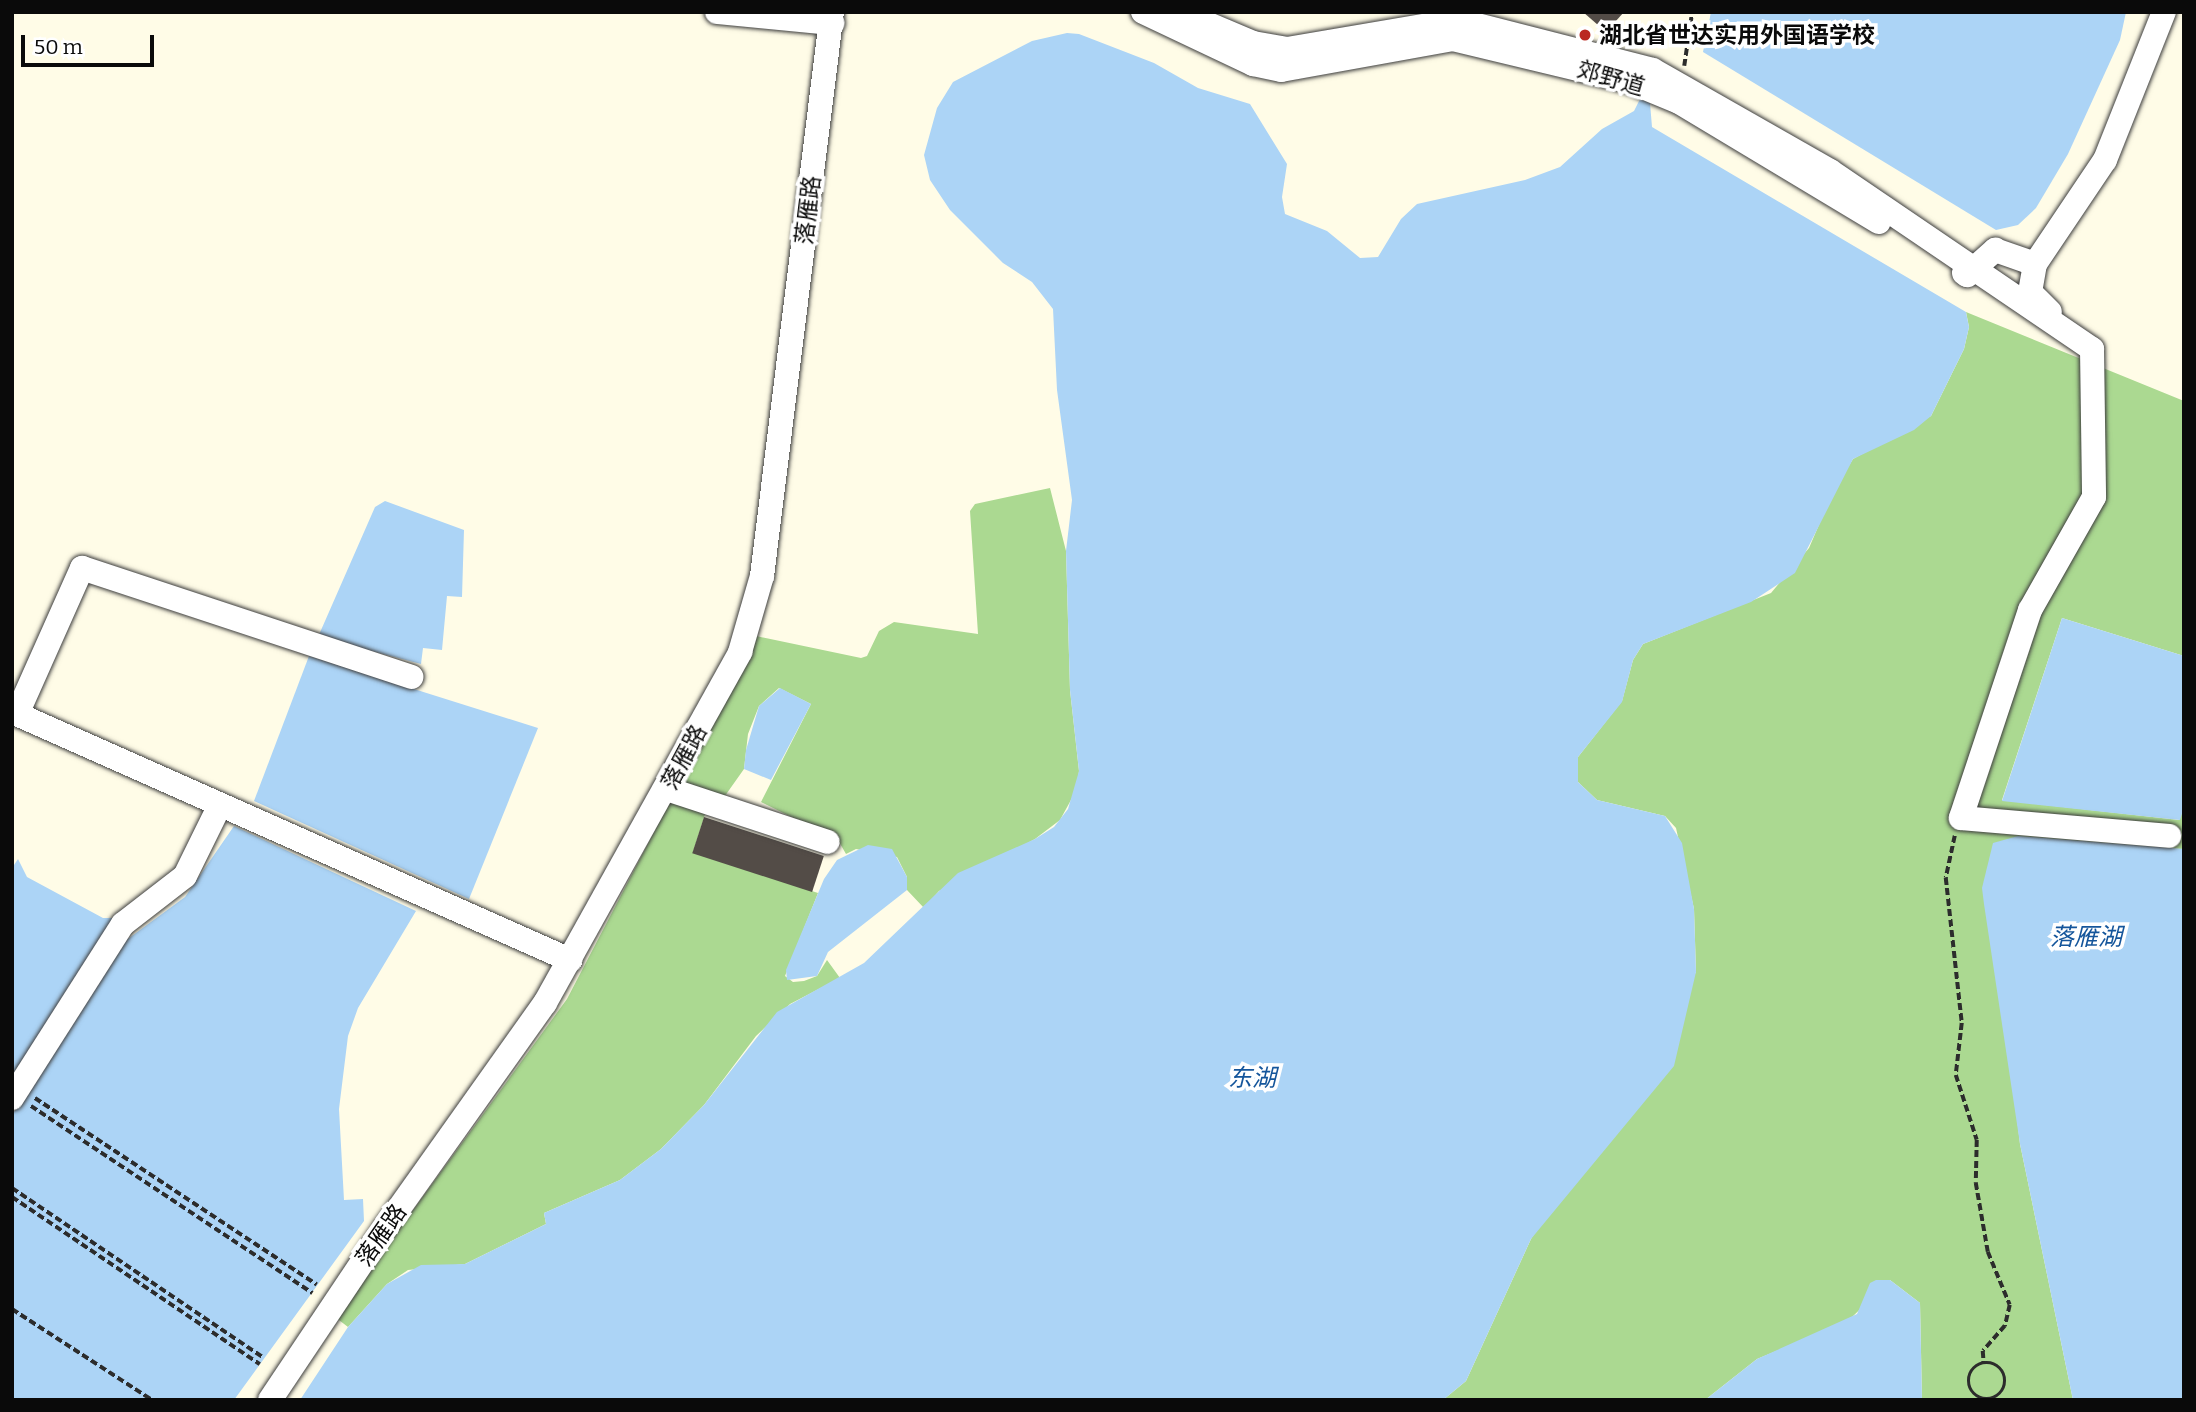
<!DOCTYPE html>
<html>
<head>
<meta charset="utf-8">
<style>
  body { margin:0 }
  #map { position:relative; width:2196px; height:1412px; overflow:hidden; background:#fffce7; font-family:Bitter,"Noto Sans SC",serif }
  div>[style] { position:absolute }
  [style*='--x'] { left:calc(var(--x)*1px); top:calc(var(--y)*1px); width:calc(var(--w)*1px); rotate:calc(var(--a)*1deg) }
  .forest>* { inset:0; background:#abd991 }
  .water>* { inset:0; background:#acd4f6 }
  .building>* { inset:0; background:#534c47; transform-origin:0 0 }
  .path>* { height:3.5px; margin-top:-1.75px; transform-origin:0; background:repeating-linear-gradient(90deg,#2c2c2c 0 7px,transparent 0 10.5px) }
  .path>.ring { margin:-1.75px; padding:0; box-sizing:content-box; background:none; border:3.5px solid #2c2c2c; border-radius:50% }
  .roads { filter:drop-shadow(0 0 2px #3d3d3d) drop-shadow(0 0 2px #3d3d3d) }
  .minor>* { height:24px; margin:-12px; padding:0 12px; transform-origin:12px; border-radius:12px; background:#fff }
  .dots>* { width:19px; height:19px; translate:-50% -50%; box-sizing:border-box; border:4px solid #fff; border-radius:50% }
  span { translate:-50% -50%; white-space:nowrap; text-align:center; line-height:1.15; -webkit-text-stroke:7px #fff; paint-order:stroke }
  .poi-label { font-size:23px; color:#0a0a0a; font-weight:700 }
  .left { translate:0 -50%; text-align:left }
  .street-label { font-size:23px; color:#0a0a0a }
  .water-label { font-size:24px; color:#14559b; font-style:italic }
  .frame { position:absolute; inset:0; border:14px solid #0a0a0a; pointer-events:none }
  .scale { position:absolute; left:21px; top:35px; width:133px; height:32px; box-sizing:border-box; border:4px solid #0a0a0a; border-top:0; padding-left:9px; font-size:21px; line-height:24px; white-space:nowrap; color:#0a0a0a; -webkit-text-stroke:5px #fff; paint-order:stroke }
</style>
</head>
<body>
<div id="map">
  <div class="forest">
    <i style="clip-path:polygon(1966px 312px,2184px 401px,2184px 656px,2062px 618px,2002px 800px,2179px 820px,2184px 807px,2184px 849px,2131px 847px,2012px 1075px,2020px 1144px,2073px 1400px,1922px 1400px,1920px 1303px,1890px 1280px,1848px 1321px,1757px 1359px,1705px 1400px,1443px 1400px,1466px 1381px,1531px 1239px,1696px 972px,1694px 909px,1676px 828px,1665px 816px,1597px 800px,1578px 782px,1578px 757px,1622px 701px,1633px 660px,1643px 644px,1771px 593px,1809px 548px,1833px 492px,1853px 459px,1931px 416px,1964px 349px,1969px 327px)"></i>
    <i style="clip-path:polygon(1050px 488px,1066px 551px,1070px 690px,1079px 771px,1077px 789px,1060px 820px,1035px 839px,939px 891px,924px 908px,907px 890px,907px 877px,897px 857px,856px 849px,846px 854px,838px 840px,761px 802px,811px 704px,779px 688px,759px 706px,748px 734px,744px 769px,715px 810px,707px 808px,693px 852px,818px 893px,785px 976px,793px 982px,804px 981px,817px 976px,827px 960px,840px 978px,790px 1004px,756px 1036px,704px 1105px,661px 1149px,620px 1180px,544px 1213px,546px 1224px,465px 1264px,408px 1270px,387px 1284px,348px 1327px,335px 1317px,567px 999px,756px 636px,861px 658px,867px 656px,879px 631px,894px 622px,978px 634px,970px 511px,975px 504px)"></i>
  </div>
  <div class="water">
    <i style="clip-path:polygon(1711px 12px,2126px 12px,2120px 40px,2068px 154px,2036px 208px,2018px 225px,1996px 230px,1703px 52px)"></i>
    <i style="clip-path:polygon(1067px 33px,1079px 34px,1154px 63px,1198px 88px,1250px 104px,1287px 164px,1282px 197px,1285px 214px,1327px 231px,1360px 258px,1378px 257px,1401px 219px,1417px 204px,1525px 180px,1560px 167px,1602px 129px,1634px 111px,1640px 99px,1650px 103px,1652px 127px,1966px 312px,1969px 327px,1964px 349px,1931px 416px,1914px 430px,1853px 459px,1795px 573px,1751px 602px,1643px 644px,1633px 660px,1622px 702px,1578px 757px,1578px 782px,1597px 800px,1665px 816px,1682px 843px,1694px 909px,1696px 972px,1674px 1066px,1531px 1239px,1466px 1381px,1443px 1400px,300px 1400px,348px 1327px,387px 1284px,421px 1265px,465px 1264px,546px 1224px,544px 1213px,620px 1180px,661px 1149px,704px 1105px,777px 1012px,864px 963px,958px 873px,1035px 839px,1054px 827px,1068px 809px,1079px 771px,1070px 690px,1066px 551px,1072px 500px,1057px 390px,1053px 309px,1032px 282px,1003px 263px,950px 210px,930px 180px,924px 155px,937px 108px,953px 82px,1032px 41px)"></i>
    <i style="clip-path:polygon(385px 501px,464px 530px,462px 597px,447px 596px,442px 650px,423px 648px,421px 664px,318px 637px,375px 507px)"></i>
    <i style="clip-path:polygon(2062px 618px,2184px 656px,2184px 807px,2180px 820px,2002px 801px)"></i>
    <i style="clip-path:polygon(309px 656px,538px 728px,469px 899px,254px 801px)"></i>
    <i style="clip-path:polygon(780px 688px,811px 704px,771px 780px,744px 769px,746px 750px,759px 706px)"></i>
    <i style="clip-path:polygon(234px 826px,416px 911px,358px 1008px,348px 1036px,339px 1109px,344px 1200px,363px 1199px,364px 1221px,234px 1400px,12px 1400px,12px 1115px,125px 941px,185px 897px)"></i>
    <i style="clip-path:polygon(2018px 836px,2184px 849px,2184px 1400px,2073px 1400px,2020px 1144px,1984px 904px,1982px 888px,1993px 843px)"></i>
    <i style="clip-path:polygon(868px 845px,892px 849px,907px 877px,907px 890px,828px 952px,817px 976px,787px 980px,786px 970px,824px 879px,837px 860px)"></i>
    <i style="clip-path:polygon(18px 859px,27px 877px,103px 918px,115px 918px,12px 1078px,12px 868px)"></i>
    <i style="clip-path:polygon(1876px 1280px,1890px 1280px,1920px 1303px,1922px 1400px,1705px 1400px,1757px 1359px,1857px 1314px,1870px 1283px)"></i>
  </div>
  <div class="building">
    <i style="clip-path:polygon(1583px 12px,1624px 12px,1606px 32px)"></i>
    <i style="left:704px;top:817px;width:126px;height:38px;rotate:18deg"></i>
  </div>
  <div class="path">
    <i style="--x:1684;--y:66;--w:55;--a:-81.6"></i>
    <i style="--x:1955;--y:836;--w:43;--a:102.1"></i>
    <i style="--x:1946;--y:878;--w:146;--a:83.7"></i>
    <i style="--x:1962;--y:1023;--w:52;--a:96.6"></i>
    <i style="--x:1956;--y:1075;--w:68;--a:72.1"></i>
    <i style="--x:1977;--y:1140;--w:43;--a:91.3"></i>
    <i style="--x:1976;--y:1183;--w:70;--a:80.1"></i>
    <i style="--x:1988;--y:1252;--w:57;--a:67.5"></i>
    <i style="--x:2010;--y:1305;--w:22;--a:103"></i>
    <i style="--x:2005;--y:1326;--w:33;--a:131"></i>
    <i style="--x:1983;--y:1351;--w:13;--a:86"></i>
    <i style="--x:35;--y:1098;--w:338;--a:33.5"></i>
    <i style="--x:31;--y:1106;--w:338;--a:33.6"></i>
    <i style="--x:12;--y:1188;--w:304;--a:34"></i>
    <i style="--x:12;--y:1197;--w:299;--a:34"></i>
    <i style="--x:12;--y:1309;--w:167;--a:33"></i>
    <i class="ring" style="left:1969px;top:1363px;width:32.5px;height:32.5px"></i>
  </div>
  <div class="roads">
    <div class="minor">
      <i style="--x:717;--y:12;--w:116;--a:5.5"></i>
      <i style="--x:1143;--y:12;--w:122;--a:25.3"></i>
      <i style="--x:1253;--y:64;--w:29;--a:12"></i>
      <i style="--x:1281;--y:70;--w:175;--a:-10.2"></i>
      <i style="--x:1453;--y:39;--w:180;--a:13.5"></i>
      <i style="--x:1628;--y:81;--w:55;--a:22.4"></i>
      <i style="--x:1679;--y:102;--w:233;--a:31"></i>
      <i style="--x:1180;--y:12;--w:79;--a:23"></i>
      <i style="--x:1253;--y:43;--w:35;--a:10"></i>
      <i style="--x:1287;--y:49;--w:173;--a:-9.6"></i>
      <i style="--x:1458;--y:20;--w:201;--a:14.4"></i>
      <i style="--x:1653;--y:70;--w:204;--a:29.7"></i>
      <i style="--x:1830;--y:171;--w:317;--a:34.2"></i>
      <i style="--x:2092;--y:349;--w:148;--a:89.2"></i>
      <i style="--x:2094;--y:497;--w:130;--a:119.5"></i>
      <i style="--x:2030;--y:610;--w:219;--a:108.4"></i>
      <i style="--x:1961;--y:818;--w:209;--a:4.9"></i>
      <i style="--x:2035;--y:264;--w:28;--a:100"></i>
      <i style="--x:2030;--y:292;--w:28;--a:45"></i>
      <i style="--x:1964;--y:273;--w:4;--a:34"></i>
      <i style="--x:1967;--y:275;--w:38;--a:-42"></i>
      <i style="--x:1995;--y:250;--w:42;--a:19.3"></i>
      <i style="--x:2035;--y:264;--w:125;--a:-56.1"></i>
      <i style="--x:2105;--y:160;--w:159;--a:-68.3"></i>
      <i style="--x:12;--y:712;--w:611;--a:23.96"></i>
      <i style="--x:17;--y:714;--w:160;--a:-66"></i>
      <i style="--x:82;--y:568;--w:347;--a:18.3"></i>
      <i style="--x:667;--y:789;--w:169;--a:18.2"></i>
      <i style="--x:12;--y:1098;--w:206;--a:-57.5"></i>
      <i style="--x:123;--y:924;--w:78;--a:-37.7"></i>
      <i style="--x:185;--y:876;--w:79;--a:-63.8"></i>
      <i style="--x:270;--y:1400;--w:207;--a:-56.2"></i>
      <i style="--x:385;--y:1228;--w:276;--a:-54.6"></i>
      <i style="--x:545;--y:1003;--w:402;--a:-60.9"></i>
      <i style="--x:740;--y:652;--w:79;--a:-73.9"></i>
      <i style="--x:762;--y:576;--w:568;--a:-82.93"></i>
    </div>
  </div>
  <div class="dots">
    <i style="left:1585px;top:35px;background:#ba2822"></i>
  </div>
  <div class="poi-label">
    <span class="left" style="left:1599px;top:35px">湖北省世达实用外国语学校</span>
  </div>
  <div class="street-label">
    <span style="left:1611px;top:78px;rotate:16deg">郊野道</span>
    <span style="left:808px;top:210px;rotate:-83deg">落雁路</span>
    <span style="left:684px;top:757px;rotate:-62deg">落雁路</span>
    <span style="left:381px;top:1235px;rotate:-55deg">落雁路</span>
  </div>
  <div class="water-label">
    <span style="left:2086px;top:938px">落雁湖</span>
    <span style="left:1252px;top:1079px">东湖</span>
  </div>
  <div class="frame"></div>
  <div class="scale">50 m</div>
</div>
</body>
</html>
